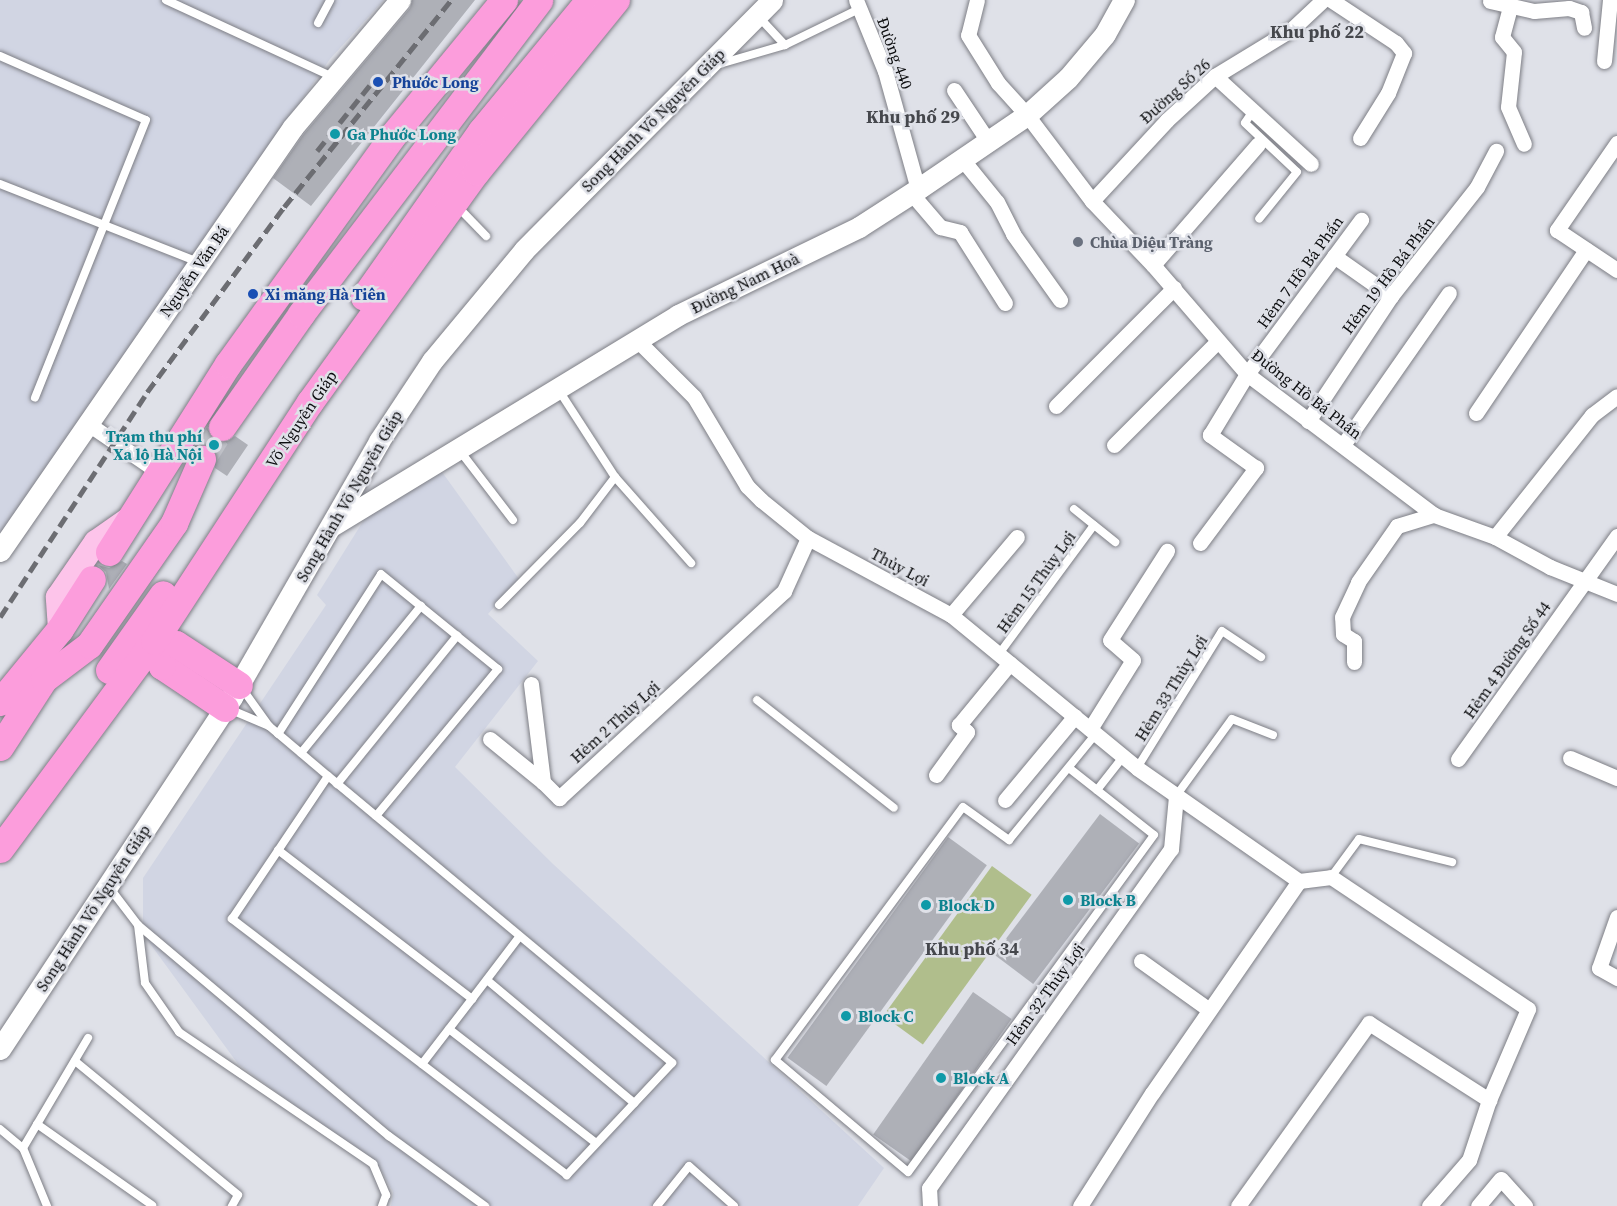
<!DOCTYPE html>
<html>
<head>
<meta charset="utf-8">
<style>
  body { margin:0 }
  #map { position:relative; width:1617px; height:1206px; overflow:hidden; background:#dfe1e8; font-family:"Source Serif 4",serif }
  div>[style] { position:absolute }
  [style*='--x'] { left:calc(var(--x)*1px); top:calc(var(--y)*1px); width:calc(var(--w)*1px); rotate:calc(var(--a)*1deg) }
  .built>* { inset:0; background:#d1d5e3 }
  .green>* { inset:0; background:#b0be8c; transform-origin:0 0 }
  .building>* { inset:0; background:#aeb0b7; transform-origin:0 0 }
  .highway-tunnel>* { height:27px; margin-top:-13.5px; transform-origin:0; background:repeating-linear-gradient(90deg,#bfc1c7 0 27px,transparent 0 41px) }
  .roads { filter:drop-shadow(0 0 2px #7d7e85) drop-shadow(0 0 2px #7d7e85) }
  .lane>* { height:8px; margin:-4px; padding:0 4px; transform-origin:4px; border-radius:4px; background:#fff }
  .street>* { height:15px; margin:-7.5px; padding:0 7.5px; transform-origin:7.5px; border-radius:7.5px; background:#fff }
  .secondary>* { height:21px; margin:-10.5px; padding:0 10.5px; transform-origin:10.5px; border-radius:10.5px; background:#fff }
  .primary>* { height:24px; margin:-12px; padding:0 12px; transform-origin:12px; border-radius:12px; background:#fdc4ea }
  .highway>* { height:27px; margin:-13.5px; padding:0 13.5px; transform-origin:13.5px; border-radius:13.5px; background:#fc9ddc }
  .rail>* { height:4.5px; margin-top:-2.25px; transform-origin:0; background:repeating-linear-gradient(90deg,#6c6d72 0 12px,transparent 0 18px) }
  .dots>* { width:16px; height:16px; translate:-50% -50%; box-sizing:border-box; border:3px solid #dfe1e8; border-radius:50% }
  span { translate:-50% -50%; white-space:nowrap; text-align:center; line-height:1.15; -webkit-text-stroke:5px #dfe1e8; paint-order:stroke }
  .street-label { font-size:16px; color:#0c0d0f }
  .transit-label { font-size:16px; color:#164399; font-weight:700 }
  .left { translate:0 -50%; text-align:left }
  .culture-label { font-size:16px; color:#0d838f; font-weight:700 }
  .right { translate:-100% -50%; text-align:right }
  .worship-label { font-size:16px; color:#5b616d; font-weight:700 }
  .neighbourhood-label { font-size:18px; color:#45474c; font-weight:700 }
</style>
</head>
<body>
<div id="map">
  <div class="built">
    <i style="clip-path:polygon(0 0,384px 0,330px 59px,0 534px)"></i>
    <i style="clip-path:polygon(437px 465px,519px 579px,488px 614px,538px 661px,455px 767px,553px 864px,884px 1168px,858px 1206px,391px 1206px,393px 1192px,380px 1168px,238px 1064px,143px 934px,143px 878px,326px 605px,317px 595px,372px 507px)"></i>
  </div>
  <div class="green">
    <i style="left:992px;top:866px;width:49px;height:185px;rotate:36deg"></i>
  </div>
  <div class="building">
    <i style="clip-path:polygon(412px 0,475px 0,311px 206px,273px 178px,303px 135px,410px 8px)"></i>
    <i style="clip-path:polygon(207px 427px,213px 440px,228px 441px,235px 436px,248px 445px,227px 476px,215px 468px,214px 449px,208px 444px,195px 445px)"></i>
    <i style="clip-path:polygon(122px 561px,127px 564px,109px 589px,106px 572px,98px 565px,109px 568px)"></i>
    <i style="left:1100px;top:814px;width:49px;height:176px;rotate:37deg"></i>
    <i style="left:948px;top:837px;width:48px;height:273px;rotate:36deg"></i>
    <i style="left:973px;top:992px;width:47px;height:174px;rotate:35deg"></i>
  </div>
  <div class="highway-tunnel">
    <i style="--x:202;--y:459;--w:38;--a:-58"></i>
  </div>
  <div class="roads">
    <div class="lane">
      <i style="--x:166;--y:0;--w:184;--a:24.8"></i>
      <i style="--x:757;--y:15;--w:41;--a:47"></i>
      <i style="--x:318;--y:23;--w:26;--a:-62"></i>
      <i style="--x:0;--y:56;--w:159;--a:23.7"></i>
      <i style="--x:146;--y:120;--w:299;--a:111.8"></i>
      <i style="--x:716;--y:65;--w:72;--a:-16.2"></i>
      <i style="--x:785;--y:45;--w:82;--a:-25.9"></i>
      <i style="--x:1253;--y:111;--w:14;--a:124"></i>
      <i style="--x:1245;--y:123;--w:71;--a:43.3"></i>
      <i style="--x:1297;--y:172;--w:60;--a:129"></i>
      <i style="--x:0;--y:184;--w:213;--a:21.5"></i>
      <i style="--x:457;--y:206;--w:42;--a:46"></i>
      <i style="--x:558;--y:389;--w:105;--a:57.1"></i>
      <i style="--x:615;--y:477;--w:115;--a:48.5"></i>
      <i style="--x:460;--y:451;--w:87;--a:52.5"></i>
      <i style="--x:1074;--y:509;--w:53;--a:38.8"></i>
      <i style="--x:499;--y:605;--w:115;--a:-45.4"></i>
      <i style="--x:580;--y:523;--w:58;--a:-52.7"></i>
      <i style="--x:999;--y:654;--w:160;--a:-53.6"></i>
      <i style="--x:757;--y:700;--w:174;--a:38.2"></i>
      <i style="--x:229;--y:709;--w:43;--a:23"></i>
      <i style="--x:269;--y:726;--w:48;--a:-125.7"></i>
      <i style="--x:269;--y:726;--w:77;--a:40.3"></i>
      <i style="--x:278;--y:734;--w:190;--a:-57.2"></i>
      <i style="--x:381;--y:574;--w:151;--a:39.1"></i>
      <i style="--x:498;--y:669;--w:191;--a:129.7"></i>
      <i style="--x:301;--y:753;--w:190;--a:-50.8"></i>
      <i style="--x:1069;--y:768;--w:108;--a:38.2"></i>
      <i style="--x:1154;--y:835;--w:417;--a:126.1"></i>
      <i style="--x:908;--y:1172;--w:174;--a:-139.9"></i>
      <i style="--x:775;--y:1060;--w:315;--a:-53.4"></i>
      <i style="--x:963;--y:807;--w:57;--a:35.7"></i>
      <i style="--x:1009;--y:840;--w:136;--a:-50.7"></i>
      <i style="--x:1137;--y:768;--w:161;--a:-58.2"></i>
      <i style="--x:1222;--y:631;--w:47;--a:33.7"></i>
      <i style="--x:328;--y:776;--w:448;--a:39.8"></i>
      <i style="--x:672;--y:1063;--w:154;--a:133.2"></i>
      <i style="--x:567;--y:1175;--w:422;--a:-142.6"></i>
      <i style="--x:232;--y:919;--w:172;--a:-56.1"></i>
      <i style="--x:337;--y:784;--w:191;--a:-51"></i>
      <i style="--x:1097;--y:790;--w:42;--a:-51.8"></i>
      <i style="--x:1176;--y:796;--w:95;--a:-54"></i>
      <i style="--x:1232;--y:719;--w:44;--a:21.3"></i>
      <i style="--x:278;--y:850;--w:245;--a:37.5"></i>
      <i style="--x:472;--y:999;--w:78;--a:-52.8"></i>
      <i style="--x:1331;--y:877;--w:47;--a:-53.6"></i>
      <i style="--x:1359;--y:839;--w:96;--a:13.9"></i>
      <i style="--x:109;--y:887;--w:48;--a:52.7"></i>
      <i style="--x:138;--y:925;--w:58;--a:83.1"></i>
      <i style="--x:145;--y:983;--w:60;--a:55.2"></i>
      <i style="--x:179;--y:1032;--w:235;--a:34.2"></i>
      <i style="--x:373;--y:1164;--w:34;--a:67"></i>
      <i style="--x:386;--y:1195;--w:12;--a:110"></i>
      <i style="--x:138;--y:925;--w:328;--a:40.1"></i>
      <i style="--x:389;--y:1136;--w:119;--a:36.1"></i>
      <i style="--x:487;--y:980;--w:192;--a:39.9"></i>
      <i style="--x:449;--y:1029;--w:186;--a:37.8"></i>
      <i style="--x:75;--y:1061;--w:211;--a:39.4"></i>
      <i style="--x:238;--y:1195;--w:13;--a:119"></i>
      <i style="--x:422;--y:1064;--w:82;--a:-52.4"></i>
      <i style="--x:37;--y:1124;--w:141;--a:35.2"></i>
      <i style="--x:0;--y:1129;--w:30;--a:40"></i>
      <i style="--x:23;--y:1148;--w:128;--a:-59.4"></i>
      <i style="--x:23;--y:1148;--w:63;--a:67.5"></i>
      <i style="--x:657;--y:1206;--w:51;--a:-51.3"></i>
      <i style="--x:689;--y:1166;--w:60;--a:41.6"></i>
    </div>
    <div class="street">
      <i style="--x:856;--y:0;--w:77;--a:67.8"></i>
      <i style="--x:885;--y:71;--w:123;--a:74.4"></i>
      <i style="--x:977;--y:0;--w:36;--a:104"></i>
      <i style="--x:968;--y:35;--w:57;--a:58"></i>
      <i style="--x:998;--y:83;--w:43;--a:47.8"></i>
      <i style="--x:1027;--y:115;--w:108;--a:52.9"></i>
      <i style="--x:1092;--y:201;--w:88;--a:46.4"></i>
      <i style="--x:1153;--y:265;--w:144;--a:49.2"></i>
      <i style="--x:1247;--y:374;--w:234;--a:37"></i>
      <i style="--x:1434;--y:515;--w:65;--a:19.8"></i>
      <i style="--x:1495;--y:537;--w:63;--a:28.6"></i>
      <i style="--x:1550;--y:567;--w:72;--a:21.9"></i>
      <i style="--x:1331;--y:0;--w:78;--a:33.5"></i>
      <i style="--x:1396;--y:43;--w:13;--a:51"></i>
      <i style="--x:1404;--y:53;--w:43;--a:111.8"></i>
      <i style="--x:1388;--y:93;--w:53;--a:121.9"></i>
      <i style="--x:1490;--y:1;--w:45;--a:12.8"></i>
      <i style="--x:1534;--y:11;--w:35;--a:-5"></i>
      <i style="--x:1569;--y:8;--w:13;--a:18"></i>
      <i style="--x:1581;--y:12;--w:16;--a:79"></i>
      <i style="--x:1510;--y:7;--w:31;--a:105"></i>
      <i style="--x:1502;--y:37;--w:19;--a:51"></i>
      <i style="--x:1514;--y:52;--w:55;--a:96.2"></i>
      <i style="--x:1508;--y:107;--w:40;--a:66.6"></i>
      <i style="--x:1604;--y:61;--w:61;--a:-84.4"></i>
      <i style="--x:1215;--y:76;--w:130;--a:42.5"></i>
      <i style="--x:954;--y:90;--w:61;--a:56.3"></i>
      <i style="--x:1617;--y:143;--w:106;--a:124.6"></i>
      <i style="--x:1557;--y:230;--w:72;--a:33.7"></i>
      <i style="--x:962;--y:159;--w:55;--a:50.9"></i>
      <i style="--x:997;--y:202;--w:36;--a:63"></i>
      <i style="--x:1013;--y:234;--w:81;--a:54.5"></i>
      <i style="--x:911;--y:193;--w:45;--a:49.5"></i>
      <i style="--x:940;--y:227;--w:21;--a:14"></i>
      <i style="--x:960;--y:232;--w:84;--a:57.6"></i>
      <i style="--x:1092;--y:201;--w:110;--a:-47.2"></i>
      <i style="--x:1167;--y:120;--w:65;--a:-42.5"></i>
      <i style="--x:1215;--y:76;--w:90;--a:-31.4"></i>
      <i style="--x:1292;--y:29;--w:42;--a:-43.1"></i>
      <i style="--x:1334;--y:256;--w:70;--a:35.1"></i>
      <i style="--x:1153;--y:265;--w:160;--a:-49"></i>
      <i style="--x:638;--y:341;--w:79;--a:45"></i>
      <i style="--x:694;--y:397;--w:104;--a:59.2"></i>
      <i style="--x:747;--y:486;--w:20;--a:45"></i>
      <i style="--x:761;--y:500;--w:60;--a:39"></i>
      <i style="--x:808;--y:538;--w:162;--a:28.3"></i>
      <i style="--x:951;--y:615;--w:241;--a:39.4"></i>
      <i style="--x:1137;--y:768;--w:198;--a:34.9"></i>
      <i style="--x:1299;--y:881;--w:258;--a:124.7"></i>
      <i style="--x:1152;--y:1093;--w:134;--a:122.5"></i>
      <i style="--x:1056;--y:406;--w:167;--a:-45"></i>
      <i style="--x:1476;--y:413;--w:197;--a:-56"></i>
      <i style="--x:1308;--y:421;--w:150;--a:-56.4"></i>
      <i style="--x:1391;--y:296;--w:139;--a:-51.7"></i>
      <i style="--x:1477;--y:187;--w:41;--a:-62.2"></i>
      <i style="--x:87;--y:423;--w:88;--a:34.4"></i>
      <i style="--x:1114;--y:445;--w:147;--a:-45"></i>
      <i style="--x:1343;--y:445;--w:185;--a:-55.1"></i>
      <i style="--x:1495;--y:537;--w:156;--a:-51.5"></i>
      <i style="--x:1592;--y:415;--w:31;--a:-37"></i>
      <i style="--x:1200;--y:543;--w:94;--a:-53.3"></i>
      <i style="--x:1256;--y:468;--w:57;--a:-144.3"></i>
      <i style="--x:1210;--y:435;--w:71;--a:-58.8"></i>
      <i style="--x:1247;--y:374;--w:192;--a:-53.5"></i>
      <i style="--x:951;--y:615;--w:102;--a:-49.8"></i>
      <i style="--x:1354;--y:662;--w:21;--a:-90"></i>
      <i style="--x:1354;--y:641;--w:13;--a:-148"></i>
      <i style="--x:1343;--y:634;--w:17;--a:-93"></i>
      <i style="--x:1342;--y:617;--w:38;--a:-65"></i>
      <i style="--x:1358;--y:582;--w:68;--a:-55.1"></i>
      <i style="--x:1397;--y:526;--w:39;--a:-17"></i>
      <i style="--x:531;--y:684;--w:99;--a:83"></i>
      <i style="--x:543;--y:782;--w:23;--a:45"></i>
      <i style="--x:559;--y:798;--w:306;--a:-42.6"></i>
      <i style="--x:784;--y:591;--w:58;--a:-65.6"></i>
      <i style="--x:1090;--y:729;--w:81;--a:-58.1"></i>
      <i style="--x:1133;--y:660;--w:30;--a:-139"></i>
      <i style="--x:1110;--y:640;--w:106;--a:-57.4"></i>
      <i style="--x:490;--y:739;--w:68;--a:39.1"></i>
      <i style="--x:1570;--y:758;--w:51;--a:23.1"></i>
      <i style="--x:1458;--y:759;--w:274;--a:-54.5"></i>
      <i style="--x:936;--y:775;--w:53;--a:-54.2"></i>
      <i style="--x:967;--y:732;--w:11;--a:-139"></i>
      <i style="--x:959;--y:725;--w:80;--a:-50.6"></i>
      <i style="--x:1005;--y:800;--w:109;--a:-50.2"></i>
      <i style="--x:1299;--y:881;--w:32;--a:-7"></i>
      <i style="--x:1331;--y:877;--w:237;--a:33.8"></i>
      <i style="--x:1528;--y:1009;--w:99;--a:113.2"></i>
      <i style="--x:1489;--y:1100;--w:63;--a:108.4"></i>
      <i style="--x:1469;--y:1160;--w:61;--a:131"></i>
      <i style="--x:1617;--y:917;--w:54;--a:109.4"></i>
      <i style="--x:1599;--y:968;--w:21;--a:29"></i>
      <i style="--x:1141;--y:961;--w:82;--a:35.6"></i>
      <i style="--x:930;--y:1206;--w:18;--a:-93"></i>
      <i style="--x:929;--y:1188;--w:417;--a:-54.5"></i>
      <i style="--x:1171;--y:849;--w:53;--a:-84.6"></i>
      <i style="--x:1238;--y:1206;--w:225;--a:-54.4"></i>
      <i style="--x:1369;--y:1023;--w:143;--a:32.7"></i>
      <i style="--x:1478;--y:1206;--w:35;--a:-50"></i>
      <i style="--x:1501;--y:1179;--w:36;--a:48"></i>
    </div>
    <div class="secondary">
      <i style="--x:333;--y:525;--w:404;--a:-31.3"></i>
      <i style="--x:678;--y:315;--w:201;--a:-25.9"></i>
      <i style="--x:859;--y:227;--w:70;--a:-32.8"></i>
      <i style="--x:918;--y:189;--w:132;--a:-34.2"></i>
      <i style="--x:1027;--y:115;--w:55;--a:-42.1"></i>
      <i style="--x:1068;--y:78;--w:57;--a:-49.9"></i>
      <i style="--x:1105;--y:34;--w:39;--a:-61"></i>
      <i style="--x:0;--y:551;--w:515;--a:-55.35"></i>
      <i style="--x:293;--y:127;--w:166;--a:-49.9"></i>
      <i style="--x:0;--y:1049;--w:422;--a:-56.6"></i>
      <i style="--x:232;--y:697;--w:295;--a:-60.1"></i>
      <i style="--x:379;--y:441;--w:96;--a:-56.5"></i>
      <i style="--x:432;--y:361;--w:144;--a:-50.3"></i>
      <i style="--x:524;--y:250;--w:352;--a:-45.2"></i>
    </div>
    <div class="primary">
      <i style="--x:60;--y:629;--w:32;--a:-94"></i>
      <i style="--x:58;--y:597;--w:67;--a:-55.4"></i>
      <i style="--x:96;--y:542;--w:40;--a:-34.9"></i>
    </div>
    <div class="highway">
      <i style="--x:364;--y:297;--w:203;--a:-54.8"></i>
      <i style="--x:481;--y:131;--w:170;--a:-50.5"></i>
      <i style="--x:222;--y:427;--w:138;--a:-55"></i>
      <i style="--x:301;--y:314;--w:394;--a:-52.8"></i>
      <i style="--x:109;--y:552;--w:222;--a:-57.7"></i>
      <i style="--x:228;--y:364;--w:282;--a:-54.2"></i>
      <i style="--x:393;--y:135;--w:175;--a:-50.6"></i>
      <i style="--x:109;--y:670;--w:93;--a:-54.6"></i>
      <i style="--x:0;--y:702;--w:94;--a:-50.6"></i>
      <i style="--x:60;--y:629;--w:59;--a:-57.4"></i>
      <i style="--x:225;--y:708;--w:76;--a:-146.3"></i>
      <i style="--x:162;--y:666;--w:26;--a:-108"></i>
      <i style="--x:154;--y:641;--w:22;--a:8"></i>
      <i style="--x:176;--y:644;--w:75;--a:33.1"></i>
      <i style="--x:0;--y:747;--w:81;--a:-57.1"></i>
      <i style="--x:44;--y:679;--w:56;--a:-37.1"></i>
      <i style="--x:89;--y:645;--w:149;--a:-55.1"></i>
      <i style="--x:174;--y:523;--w:70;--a:-66.4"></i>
      <i style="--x:0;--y:849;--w:259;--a:-53.5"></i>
      <i style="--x:154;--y:641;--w:285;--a:-56.9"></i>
      <i style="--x:310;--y:402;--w:284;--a:-54.2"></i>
      <i style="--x:476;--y:172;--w:222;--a:-50.9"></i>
    </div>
  </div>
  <div class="rail">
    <i style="--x:317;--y:151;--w:90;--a:-51.3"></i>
    <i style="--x:0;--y:617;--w:269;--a:-56.8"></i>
    <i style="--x:147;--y:392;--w:230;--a:-53.5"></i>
    <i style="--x:284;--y:207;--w:266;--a:-51.1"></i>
  </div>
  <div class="dots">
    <i style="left:378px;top:82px;background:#1a4fb4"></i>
    <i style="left:335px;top:134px;background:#0f9aa8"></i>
    <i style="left:1078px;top:242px;background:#6b7280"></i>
    <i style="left:253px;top:294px;background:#1a4fb4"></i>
    <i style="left:214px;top:445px;background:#0f9aa8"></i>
    <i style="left:1068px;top:900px;background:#0f9aa8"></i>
    <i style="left:926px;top:905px;background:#0f9aa8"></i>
    <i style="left:846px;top:1016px;background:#0f9aa8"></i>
    <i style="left:941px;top:1078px;background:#0f9aa8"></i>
  </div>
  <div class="street-label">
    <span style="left:895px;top:53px;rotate:70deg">Đường 440</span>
    <span style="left:1175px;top:91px;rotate:-42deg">Đường Số 26</span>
    <span style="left:653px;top:120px;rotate:-45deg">Song Hành Võ Nguyên Giáp</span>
    <span style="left:194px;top:271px;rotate:-55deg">Nguyễn Văn Bá</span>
    <span style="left:1300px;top:272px;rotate:-54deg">Hẻm 7 Hồ Bá Phấn</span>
    <span style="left:1388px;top:275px;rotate:-53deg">Hẻm 19 Hồ Bá Phấn</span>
    <span style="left:745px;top:283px;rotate:-26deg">Đường Nam Hoà</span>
    <span style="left:1307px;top:394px;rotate:38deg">Đường Hồ Bá Phấn</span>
    <span style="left:301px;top:419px;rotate:-56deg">Võ Nguyên Giáp</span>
    <span style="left:349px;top:496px;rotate:-60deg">Song Hành Võ Nguyên Giáp</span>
    <span style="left:900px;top:567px;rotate:28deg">Thủy Lợi</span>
    <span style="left:1036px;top:582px;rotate:-54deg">Hẻm 15 Thủy Lợi</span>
    <span style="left:1507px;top:660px;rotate:-55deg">Hẻm 4 Đường Số 44</span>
    <span style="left:1171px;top:688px;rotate:-58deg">Hẻm 33 Thủy Lợi</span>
    <span style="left:615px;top:722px;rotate:-42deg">Hẻm 2 Thủy Lợi</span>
    <span style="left:93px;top:908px;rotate:-57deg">Song Hành Võ Nguyên Giáp</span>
    <span style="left:1045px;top:994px;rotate:-54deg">Hẻm 32 Thủy Lợi</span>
  </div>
  <div class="transit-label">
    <span class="left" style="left:392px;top:82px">Phước Long</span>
    <span class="left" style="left:265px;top:294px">Xi măng Hà Tiên</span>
  </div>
  <div class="culture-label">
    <span class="left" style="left:347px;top:134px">Ga Phước Long</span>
    <span class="right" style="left:202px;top:445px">Trạm thu phí<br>Xa lộ Hà Nội</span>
    <span class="left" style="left:1080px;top:900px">Block B</span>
    <span class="left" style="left:938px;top:905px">Block D</span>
    <span class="left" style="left:858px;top:1016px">Block C</span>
    <span class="left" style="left:953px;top:1078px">Block A</span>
  </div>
  <div class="worship-label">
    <span class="left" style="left:1090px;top:242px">Chùa Diệu Tràng</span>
  </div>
  <div class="neighbourhood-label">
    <span style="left:1317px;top:32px">Khu phố 22</span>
    <span style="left:913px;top:117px">Khu phố 29</span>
    <span style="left:972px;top:949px">Khu phố 34</span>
  </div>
</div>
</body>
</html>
